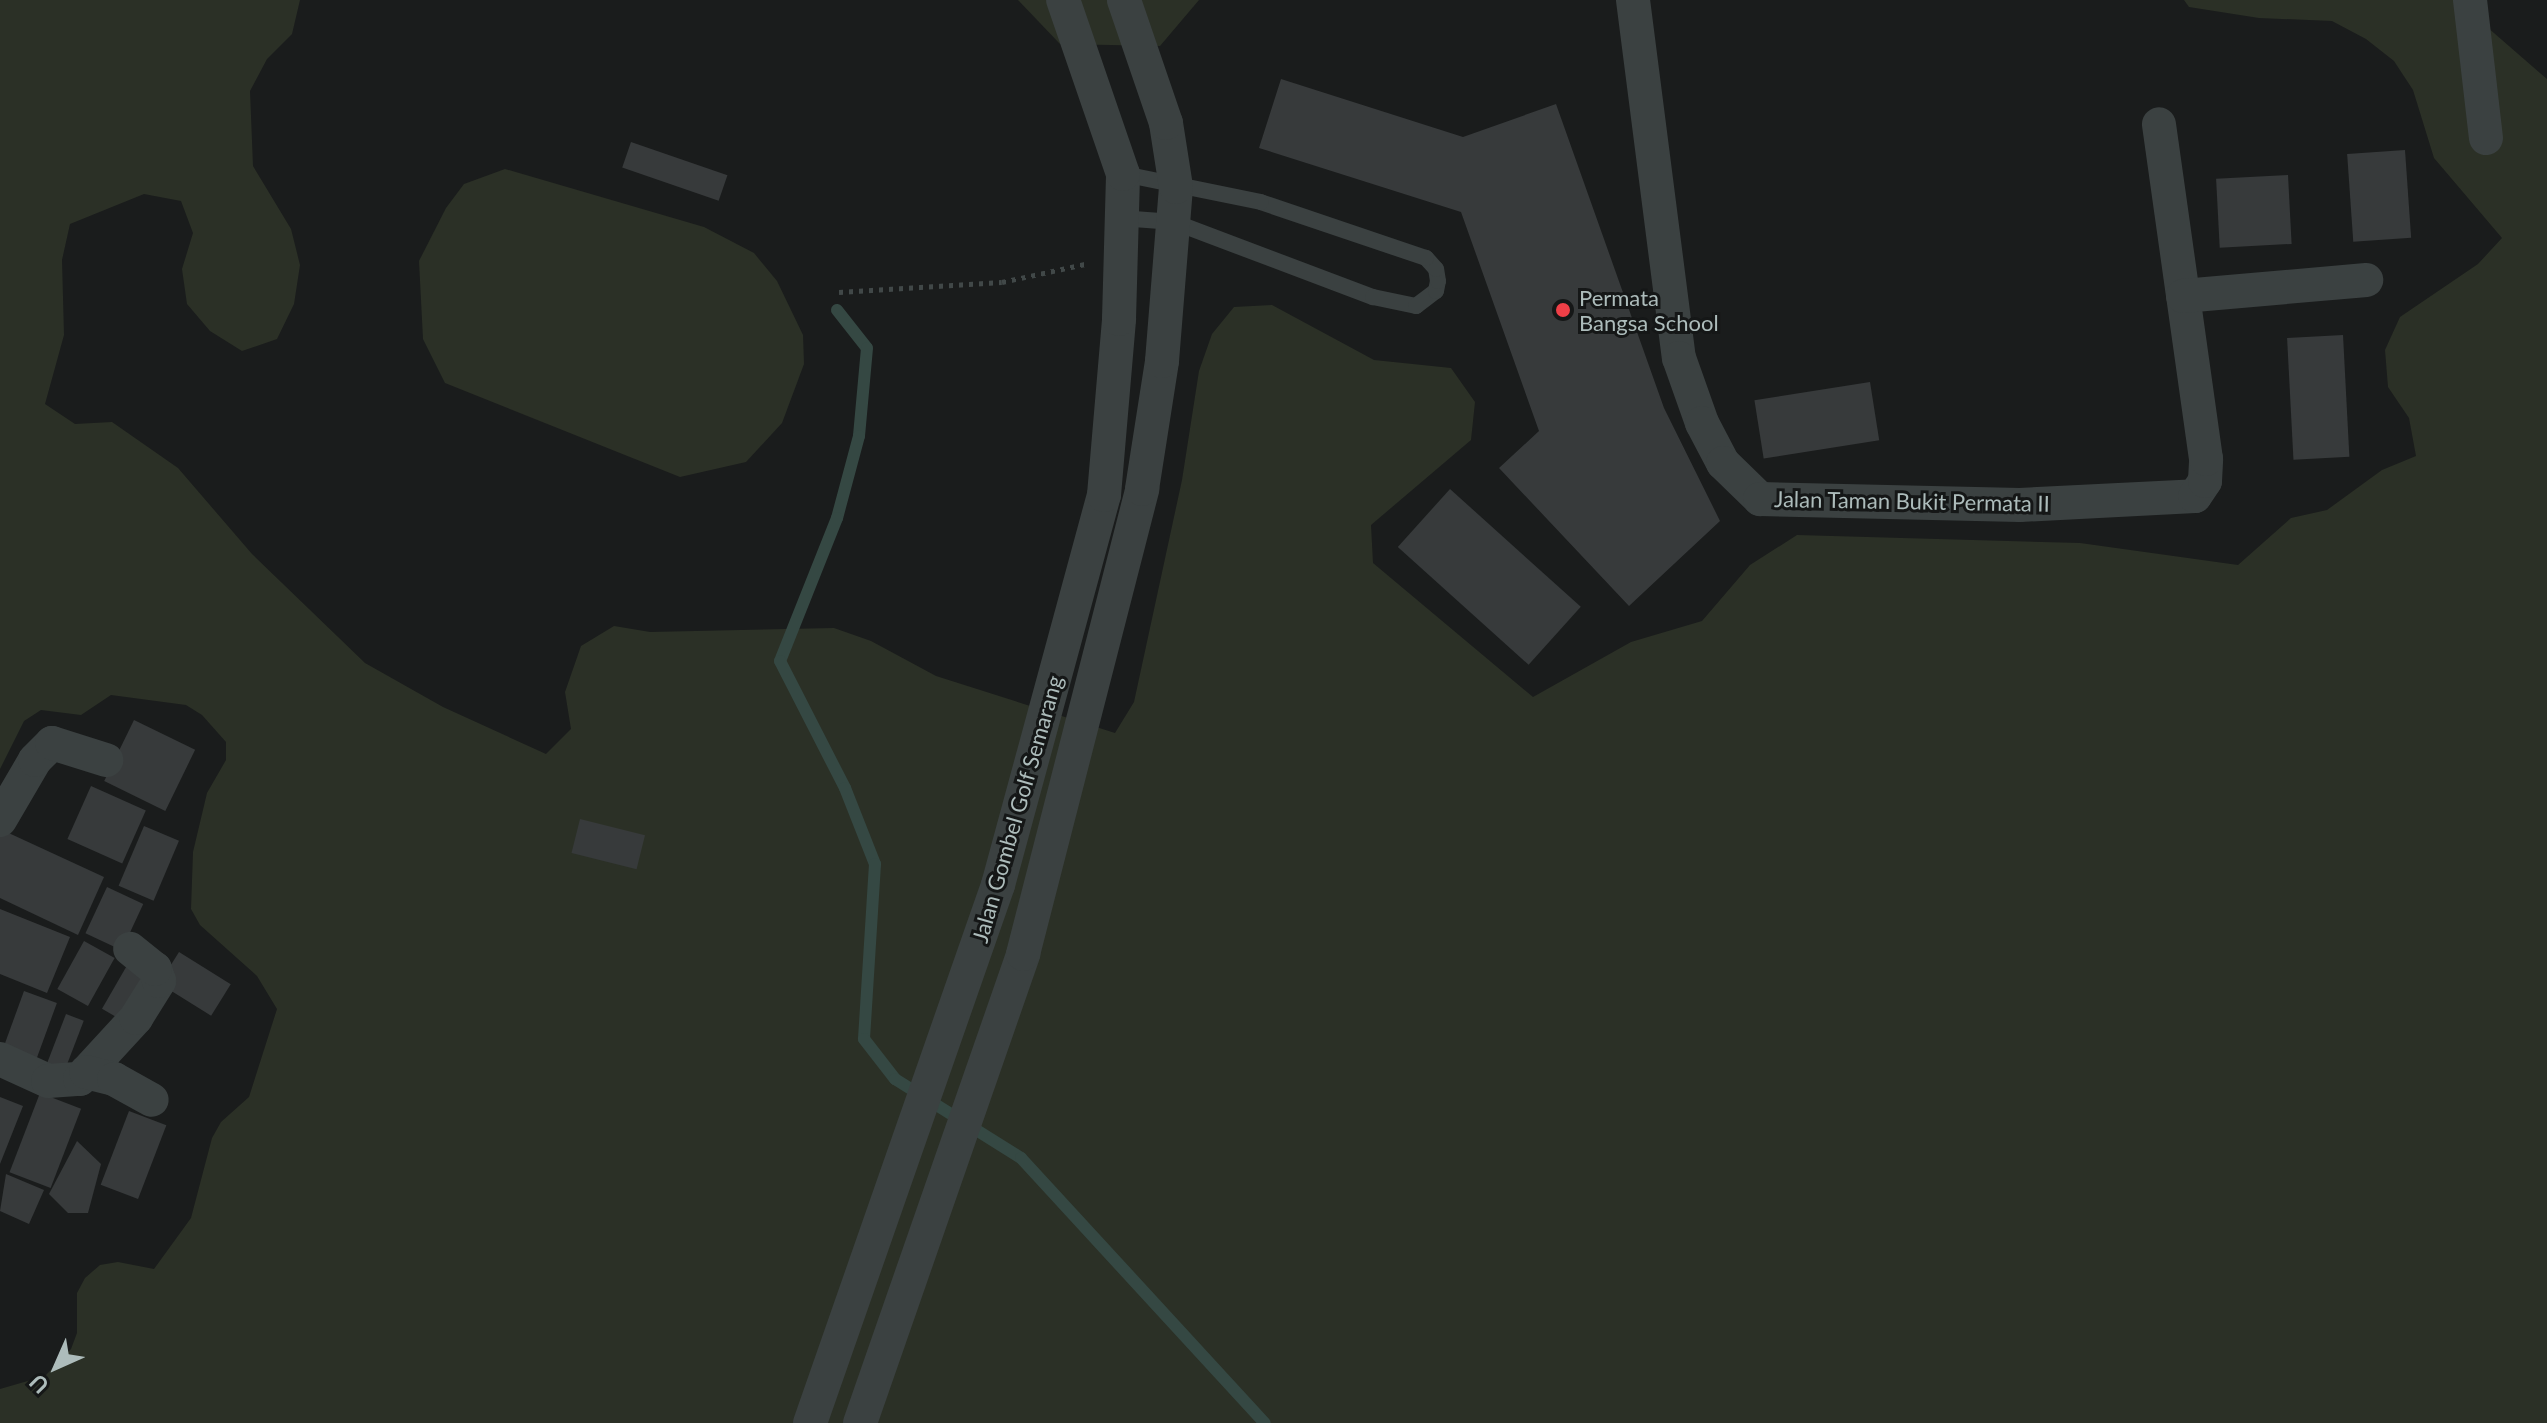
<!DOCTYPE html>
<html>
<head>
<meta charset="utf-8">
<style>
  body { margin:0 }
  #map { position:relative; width:2547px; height:1423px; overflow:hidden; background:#1a1c1c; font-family:Lato,sans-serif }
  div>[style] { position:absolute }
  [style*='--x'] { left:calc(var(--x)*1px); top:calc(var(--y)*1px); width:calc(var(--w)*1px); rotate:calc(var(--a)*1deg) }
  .green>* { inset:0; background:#2b3026 }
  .stream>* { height:12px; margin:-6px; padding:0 6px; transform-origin:6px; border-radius:6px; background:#354843 }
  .building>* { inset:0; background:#373a3b; transform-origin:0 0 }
  .path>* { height:5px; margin-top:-2.5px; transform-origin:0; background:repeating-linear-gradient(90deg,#414848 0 4px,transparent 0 10px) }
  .service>* { height:16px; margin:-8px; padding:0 8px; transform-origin:8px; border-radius:8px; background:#3b4141 }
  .minor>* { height:34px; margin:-17px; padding:0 17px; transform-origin:17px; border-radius:17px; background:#3b4141 }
  .dots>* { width:22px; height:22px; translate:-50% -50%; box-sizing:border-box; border:4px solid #151717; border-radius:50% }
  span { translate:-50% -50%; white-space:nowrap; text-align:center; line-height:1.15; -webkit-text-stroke:6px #151717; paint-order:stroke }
  .poi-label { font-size:22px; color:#adbcbb }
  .left { translate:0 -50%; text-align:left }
  .street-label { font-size:22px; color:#adbcbb }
  .north { position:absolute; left:16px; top:1327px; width:80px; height:80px; -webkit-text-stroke:6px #151717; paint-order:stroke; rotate:225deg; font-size:22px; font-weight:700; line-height:32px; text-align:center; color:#adbcbb }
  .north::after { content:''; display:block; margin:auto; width:28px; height:36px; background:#adbcbb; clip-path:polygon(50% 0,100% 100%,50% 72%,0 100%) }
</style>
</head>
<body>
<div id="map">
  <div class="green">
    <i style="clip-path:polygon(0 0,300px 0,292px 34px,267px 59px,250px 91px,253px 166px,291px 229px,300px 265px,294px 304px,277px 339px,242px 351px,210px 331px,187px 304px,182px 269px,193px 233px,181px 201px,144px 194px,70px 224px,62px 260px,64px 335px,45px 404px,75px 424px,112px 422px,178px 468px,252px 554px,365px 663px,443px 707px,546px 754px,571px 729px,565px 692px,581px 646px,614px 626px,650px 632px,834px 628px,871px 641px,936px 676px,1115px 733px,1134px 702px,1182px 480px,1199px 371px,1212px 334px,1234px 307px,1272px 305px,1374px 360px,1451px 368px,1475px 402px,1471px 440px,1371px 525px,1373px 563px,1533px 697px,1631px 642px,1702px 621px,1750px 565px,1797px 535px,2080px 543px,2238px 565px,2291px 518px,2327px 510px,2382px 470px,2416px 456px,2409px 418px,2388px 387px,2385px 350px,2400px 317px,2478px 264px,2502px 238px,2434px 158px,2413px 90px,2394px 61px,2366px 39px,2332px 21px,2259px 18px,2189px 7px,2184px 0,2456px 0,2547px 79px,2547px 1423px,0 1423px,0 1389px,45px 1376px,71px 1349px,77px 1333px,77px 1293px,85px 1278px,100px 1265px,118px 1262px,154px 1269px,191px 1218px,212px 1138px,221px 1122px,249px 1097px,277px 1009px,257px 976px,200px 925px,191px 909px,193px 852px,207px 793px,226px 760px,226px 742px,202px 715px,186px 705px,111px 695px,81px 715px,41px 710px,24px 721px,0 769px)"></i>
    <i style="clip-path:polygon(1018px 0,1199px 0,1160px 46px,1060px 44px)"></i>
    <i style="clip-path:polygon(505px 169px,704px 227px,754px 253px,777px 281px,803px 335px,804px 364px,782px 423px,746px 462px,680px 477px,445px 383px,423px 339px,419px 261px,446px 208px,464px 184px)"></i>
  </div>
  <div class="stream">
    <i style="--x:837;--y:310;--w:48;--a:51.7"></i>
    <i style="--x:867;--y:348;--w:88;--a:95.2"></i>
    <i style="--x:859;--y:436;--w:85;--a:105"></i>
    <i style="--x:837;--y:518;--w:154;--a:111.7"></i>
    <i style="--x:780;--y:661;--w:143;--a:62.9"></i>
    <i style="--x:845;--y:788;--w:82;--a:68.5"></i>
    <i style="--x:875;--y:864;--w:175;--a:93.6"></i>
    <i style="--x:864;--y:1039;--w:51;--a:52.2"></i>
    <i style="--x:895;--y:1079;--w:149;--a:32.1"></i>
    <i style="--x:1021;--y:1158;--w:360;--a:47.4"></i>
  </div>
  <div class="building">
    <i style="clip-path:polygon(1281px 79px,1463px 137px,1556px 104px,1664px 408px,1720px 521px,1629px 606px,1499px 468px,1539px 431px,1461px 212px,1259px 148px)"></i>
    <i style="left:631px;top:142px;width:102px;height:27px;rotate:19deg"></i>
    <i style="left:2405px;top:150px;width:88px;height:58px;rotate:86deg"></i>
    <i style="left:2288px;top:175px;width:69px;height:72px;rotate:87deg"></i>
    <i style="left:2343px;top:335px;width:122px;height:56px;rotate:87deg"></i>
    <i style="left:1870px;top:382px;width:59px;height:117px;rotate:81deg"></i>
    <i style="left:1450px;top:489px;width:176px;height:78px;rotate:42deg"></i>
    <i style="left:134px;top:720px;width:68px;height:68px;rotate:26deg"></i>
    <i style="left:91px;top:786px;width:60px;height:58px;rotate:24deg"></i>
    <i style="left:580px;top:819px;width:67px;height:35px;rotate:14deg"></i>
    <i style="left:144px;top:826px;width:38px;height:65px;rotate:23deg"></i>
    <i style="clip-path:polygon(0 829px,104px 877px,78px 935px,0 898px)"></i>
    <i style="left:107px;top:887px;width:40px;height:51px;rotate:25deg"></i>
    <i style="clip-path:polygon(0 909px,70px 937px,47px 993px,0 974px)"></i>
    <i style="left:84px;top:941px;width:35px;height:55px;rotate:29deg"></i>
    <i style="left:179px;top:952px;width:61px;height:37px;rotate:32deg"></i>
    <i style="left:129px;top:962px;width:30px;height:54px;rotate:30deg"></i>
    <i style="left:24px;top:991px;width:35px;height:68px;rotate:20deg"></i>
    <i style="left:66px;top:1014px;width:19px;height:59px;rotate:21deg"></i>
    <i style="left:40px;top:1093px;width:44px;height:85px;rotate:21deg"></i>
    <i style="clip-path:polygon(0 1097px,23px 1106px,0 1164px)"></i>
    <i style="left:129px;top:1111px;width:40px;height:79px;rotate:21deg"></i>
    <i style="clip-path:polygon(77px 1141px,101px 1164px,88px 1213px,68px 1213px,49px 1194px)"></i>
    <i style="clip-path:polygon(6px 1174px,44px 1190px,29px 1224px,0 1211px)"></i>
  </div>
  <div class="path">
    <i style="--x:839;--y:292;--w:163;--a:-3.5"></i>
    <i style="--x:1002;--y:282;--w:85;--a:-12.2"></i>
  </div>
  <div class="service">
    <i style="--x:1120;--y:218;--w:54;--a:4.2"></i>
    <i style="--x:1174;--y:222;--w:213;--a:20.7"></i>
    <i style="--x:1373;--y:297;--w:44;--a:11.8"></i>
    <i style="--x:1416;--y:306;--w:25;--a:-37"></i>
    <i style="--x:1436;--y:291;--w:10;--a:-79"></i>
    <i style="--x:1438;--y:281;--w:12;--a:-99"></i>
    <i style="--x:1436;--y:269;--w:15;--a:-132"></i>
    <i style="--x:1426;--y:258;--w:174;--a:-161.3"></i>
    <i style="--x:1261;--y:202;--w:141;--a:-168.5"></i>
  </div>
  <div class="minor">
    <i style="--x:1633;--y:0;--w:361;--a:82.7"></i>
    <i style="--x:1679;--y:358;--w:69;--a:70.5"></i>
    <i style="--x:1702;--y:423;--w:45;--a:62.3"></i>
    <i style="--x:1723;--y:463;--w:52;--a:44.2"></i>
    <i style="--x:1760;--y:499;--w:260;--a:1.3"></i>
    <i style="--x:2020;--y:505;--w:175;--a:-2.9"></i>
    <i style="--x:2195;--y:496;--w:18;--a:-56"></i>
    <i style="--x:2205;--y:481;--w:22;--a:-87"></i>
    <i style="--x:2206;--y:459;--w:338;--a:-98"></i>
    <i style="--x:2470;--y:0;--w:139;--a:83.4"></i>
    <i style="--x:2183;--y:296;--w:184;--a:-5"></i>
    <i style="--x:0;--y:820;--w:69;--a:-59.7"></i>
    <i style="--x:35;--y:760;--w:24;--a:-45"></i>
    <i style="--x:52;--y:743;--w:57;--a:17.5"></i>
    <i style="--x:0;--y:1059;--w:53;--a:24.6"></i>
    <i style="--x:48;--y:1081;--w:32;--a:-4"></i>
    <i style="--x:80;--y:1079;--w:83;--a:-47.4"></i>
    <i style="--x:136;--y:1018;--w:44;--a:-58.1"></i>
    <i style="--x:159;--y:981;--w:13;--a:-108"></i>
    <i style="--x:155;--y:969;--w:32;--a:-141"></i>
    <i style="--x:86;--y:1072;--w:29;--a:14"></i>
    <i style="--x:114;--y:1079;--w:43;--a:28.9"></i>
    <i style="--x:810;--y:1423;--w:570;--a:-70.74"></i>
    <i style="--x:998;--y:885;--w:404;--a:-74.8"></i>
    <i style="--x:1104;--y:495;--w:177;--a:-85.1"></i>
    <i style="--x:1119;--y:319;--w:145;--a:-88.4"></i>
    <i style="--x:1123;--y:174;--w:184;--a:-109"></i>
    <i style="--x:860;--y:1423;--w:497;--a:-70.8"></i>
    <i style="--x:1023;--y:954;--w:480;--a:-75.6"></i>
    <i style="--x:1142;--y:489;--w:130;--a:-81.1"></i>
    <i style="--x:1162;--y:361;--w:175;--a:-85.4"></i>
    <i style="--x:1176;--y:187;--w:65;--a:-98.9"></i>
    <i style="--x:1166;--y:123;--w:130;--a:-108.9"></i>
  </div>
  <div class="dots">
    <i style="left:1563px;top:310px;background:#ef3f47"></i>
  </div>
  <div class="poi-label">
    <span class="left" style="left:1579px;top:310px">Permata<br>Bangsa School</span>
  </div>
  <div class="street-label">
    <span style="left:1912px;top:501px;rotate:1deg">Jalan Taman Bukit Permata II</span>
    <span style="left:1017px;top:809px;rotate:-74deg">Jalan Gombel Golf Semarang</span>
  </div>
  <div class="north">U</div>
</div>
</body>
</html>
